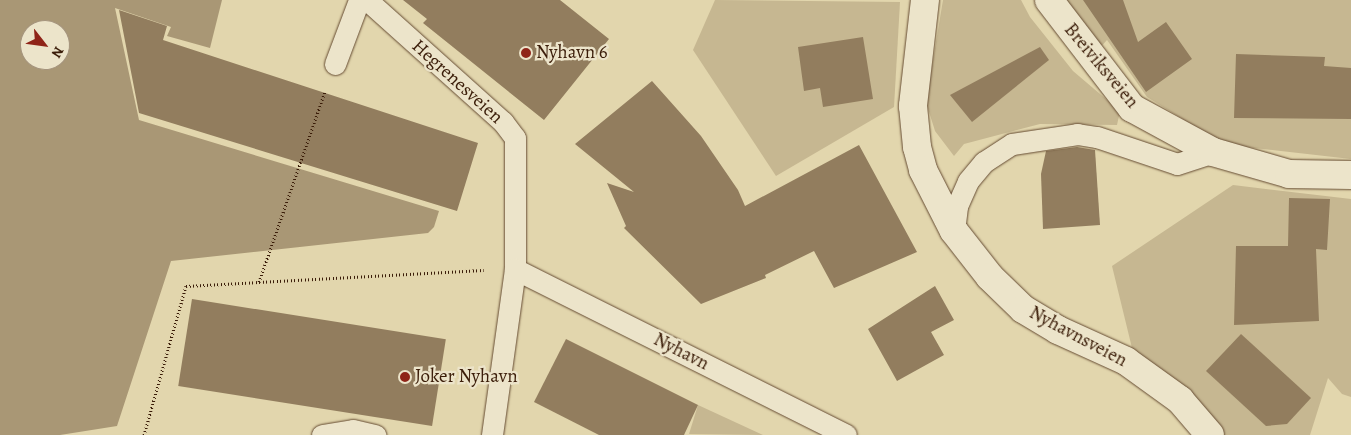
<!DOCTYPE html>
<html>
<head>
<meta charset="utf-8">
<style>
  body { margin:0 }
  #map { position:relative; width:1351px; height:435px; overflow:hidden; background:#e2d6ad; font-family:Alegreya,serif }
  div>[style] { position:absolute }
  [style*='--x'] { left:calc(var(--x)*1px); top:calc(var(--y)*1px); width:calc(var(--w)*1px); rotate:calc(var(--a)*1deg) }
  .green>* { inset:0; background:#c6b791 }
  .water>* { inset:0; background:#a99775 }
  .building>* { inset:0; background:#927d5e; transform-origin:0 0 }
  .path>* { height:3px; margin-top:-1.5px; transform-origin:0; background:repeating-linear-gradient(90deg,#3b1d09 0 1px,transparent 0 3.5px) }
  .roads { filter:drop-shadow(0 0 1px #654b32) drop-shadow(0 0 1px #654b32) }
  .lane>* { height:21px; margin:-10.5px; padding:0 10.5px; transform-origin:10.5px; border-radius:10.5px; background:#ece4ca }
  .street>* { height:28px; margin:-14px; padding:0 14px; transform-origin:14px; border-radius:14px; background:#ece4ca }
  .secondary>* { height:28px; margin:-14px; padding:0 14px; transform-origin:14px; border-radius:14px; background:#ece4ca }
  .dots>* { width:14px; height:14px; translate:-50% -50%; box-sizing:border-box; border:2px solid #ece4ca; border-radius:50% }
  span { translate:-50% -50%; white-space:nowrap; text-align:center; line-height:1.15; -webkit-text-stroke:4.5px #ece4ca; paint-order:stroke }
  .poi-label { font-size:19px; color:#3b1d09 }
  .left { translate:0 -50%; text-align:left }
  .street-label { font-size:19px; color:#3b1d09 }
  .north { position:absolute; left:20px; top:20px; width:50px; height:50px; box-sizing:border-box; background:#ece4ca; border:1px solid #a5947d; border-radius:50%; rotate:120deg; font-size:14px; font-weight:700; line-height:20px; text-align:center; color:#3b1d09 }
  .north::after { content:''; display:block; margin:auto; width:18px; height:22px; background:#8f2418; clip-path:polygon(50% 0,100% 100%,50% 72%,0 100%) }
</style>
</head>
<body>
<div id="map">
  <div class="green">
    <i style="clip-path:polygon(715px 0,900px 2px,894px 107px,776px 176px,693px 50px)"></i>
    <i style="clip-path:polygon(943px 0,1021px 0,1030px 17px,1073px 71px,1120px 111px,1117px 125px,1040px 124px,964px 144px,954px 156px,935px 131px,926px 102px)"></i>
    <i style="clip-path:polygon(1064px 0,1351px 0,1351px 159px,1227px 145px,1194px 126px,1147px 97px,1107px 40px,1096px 52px)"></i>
    <i style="clip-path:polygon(1233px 185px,1351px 199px,1351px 397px,1342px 394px,1328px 378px,1310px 435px,1218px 435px,1202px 406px,1172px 377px,1132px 348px,1112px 266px)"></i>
    <i style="clip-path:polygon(698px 405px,763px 435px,689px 434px)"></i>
  </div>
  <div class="water">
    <i style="clip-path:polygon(evenodd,0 0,222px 0,210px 48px,167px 36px,171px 27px,115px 8px,139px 120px,439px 211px,434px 227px,428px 233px,171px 261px,117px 426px,60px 435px,0 435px,0 0,30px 30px,60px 30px,60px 60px,30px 60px,30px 30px)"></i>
  </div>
  <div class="building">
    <i style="clip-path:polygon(403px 0,560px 0,609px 39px,544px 120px,423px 23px,427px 19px)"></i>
    <i style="clip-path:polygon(1083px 0,1123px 0,1138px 42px,1166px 22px,1192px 59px,1146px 92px)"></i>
    <i style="clip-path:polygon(119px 10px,167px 26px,163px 40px,478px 143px,457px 211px,139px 113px)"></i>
    <i style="clip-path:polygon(863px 37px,873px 99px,823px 107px,820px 88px,804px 91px,798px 47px)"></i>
    <i style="clip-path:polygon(1040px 47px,1049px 60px,972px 122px,950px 95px)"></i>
    <i style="clip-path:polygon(1236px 54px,1325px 57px,1324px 66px,1351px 68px,1351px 119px,1234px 118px)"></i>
    <i style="clip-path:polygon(652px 81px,701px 136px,738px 190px,745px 206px,859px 145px,917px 252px,834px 288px,814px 251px,765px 275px,766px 278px,701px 304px,624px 228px,626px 226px,607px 183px,634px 192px,575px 144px)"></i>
    <i style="clip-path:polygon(1077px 147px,1095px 150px,1100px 225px,1043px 229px,1041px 174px,1046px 151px)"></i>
    <i style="clip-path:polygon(1289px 198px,1330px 199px,1327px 250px,1316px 249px,1319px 321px,1234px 325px,1236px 246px,1288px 246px)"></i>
    <i style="clip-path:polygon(935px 286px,954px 320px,931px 332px,944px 355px,897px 381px,868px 329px)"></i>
    <i style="left:192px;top:299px;width:257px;height:88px;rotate:9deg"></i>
    <i style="clip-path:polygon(1241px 334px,1311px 398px,1287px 424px,1266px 426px,1206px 371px)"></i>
    <i style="clip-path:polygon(566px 339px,698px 405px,684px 435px,599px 435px,534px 402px)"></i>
  </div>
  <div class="path">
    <i style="--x:259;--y:282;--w:202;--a:-70.9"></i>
    <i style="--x:144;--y:435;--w:155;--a:-74.3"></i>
    <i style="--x:186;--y:286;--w:298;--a:-3.1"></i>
  </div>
  <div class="roads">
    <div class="lane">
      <i style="--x:367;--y:0;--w:183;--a:41.9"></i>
      <i style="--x:503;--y:122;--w:20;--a:53"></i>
      <i style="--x:515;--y:138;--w:131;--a:90"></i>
      <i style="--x:515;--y:269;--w:168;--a:97.9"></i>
      <i style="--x:335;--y:64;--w:68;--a:-69.4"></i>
      <i style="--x:954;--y:231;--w:25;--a:-83"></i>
      <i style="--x:957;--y:206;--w:27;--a:-66"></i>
      <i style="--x:968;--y:181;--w:25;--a:-50"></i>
      <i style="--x:984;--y:162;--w:33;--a:-33"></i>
      <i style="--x:1012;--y:144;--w:66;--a:-8.7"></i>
      <i style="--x:1077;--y:134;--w:20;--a:9"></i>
      <i style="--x:1097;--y:137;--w:84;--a:18.6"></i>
      <i style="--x:1177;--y:164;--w:38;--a:-18"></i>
      <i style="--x:515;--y:269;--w:370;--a:26.6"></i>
      <i style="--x:322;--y:435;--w:31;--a:-9"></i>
      <i style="--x:353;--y:430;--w:23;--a:13"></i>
    </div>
    <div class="street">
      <i style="--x:925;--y:0;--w:107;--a:96.5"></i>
      <i style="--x:913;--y:106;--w:41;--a:84.4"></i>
      <i style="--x:917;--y:147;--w:24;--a:75"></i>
      <i style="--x:923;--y:170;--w:68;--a:63.1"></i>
      <i style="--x:1049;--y:0;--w:136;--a:52.5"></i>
      <i style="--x:1132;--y:108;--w:92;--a:28.5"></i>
      <i style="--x:1213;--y:152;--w:79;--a:16.1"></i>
      <i style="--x:1289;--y:174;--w:62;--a:0.9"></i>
    </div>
    <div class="secondary">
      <i style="--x:954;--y:231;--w:58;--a:52"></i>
      <i style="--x:990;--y:277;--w:46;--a:44.1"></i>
      <i style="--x:1023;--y:309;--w:41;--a:31"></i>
      <i style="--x:1058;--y:330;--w:75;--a:24.5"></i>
      <i style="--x:1126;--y:361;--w:67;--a:35.8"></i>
      <i style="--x:1180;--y:400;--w:46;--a:49.4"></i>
    </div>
  </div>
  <div class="dots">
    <i style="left:526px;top:53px;background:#8f2418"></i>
    <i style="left:405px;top:377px;background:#8f2418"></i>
  </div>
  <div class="poi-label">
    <span class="left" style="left:536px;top:53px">Nyhavn 6</span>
    <span class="left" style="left:415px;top:377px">Joker Nyhavn</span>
  </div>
  <div class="street-label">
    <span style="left:1101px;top:66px;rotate:50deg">Breiviksveien</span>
    <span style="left:457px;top:82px;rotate:42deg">Hegrenesveien</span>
    <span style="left:1078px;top:337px;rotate:28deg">Nyhavnsveien</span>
    <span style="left:681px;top:352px;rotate:27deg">Nyhavn</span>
  </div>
  <div class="north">N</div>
</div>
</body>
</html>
